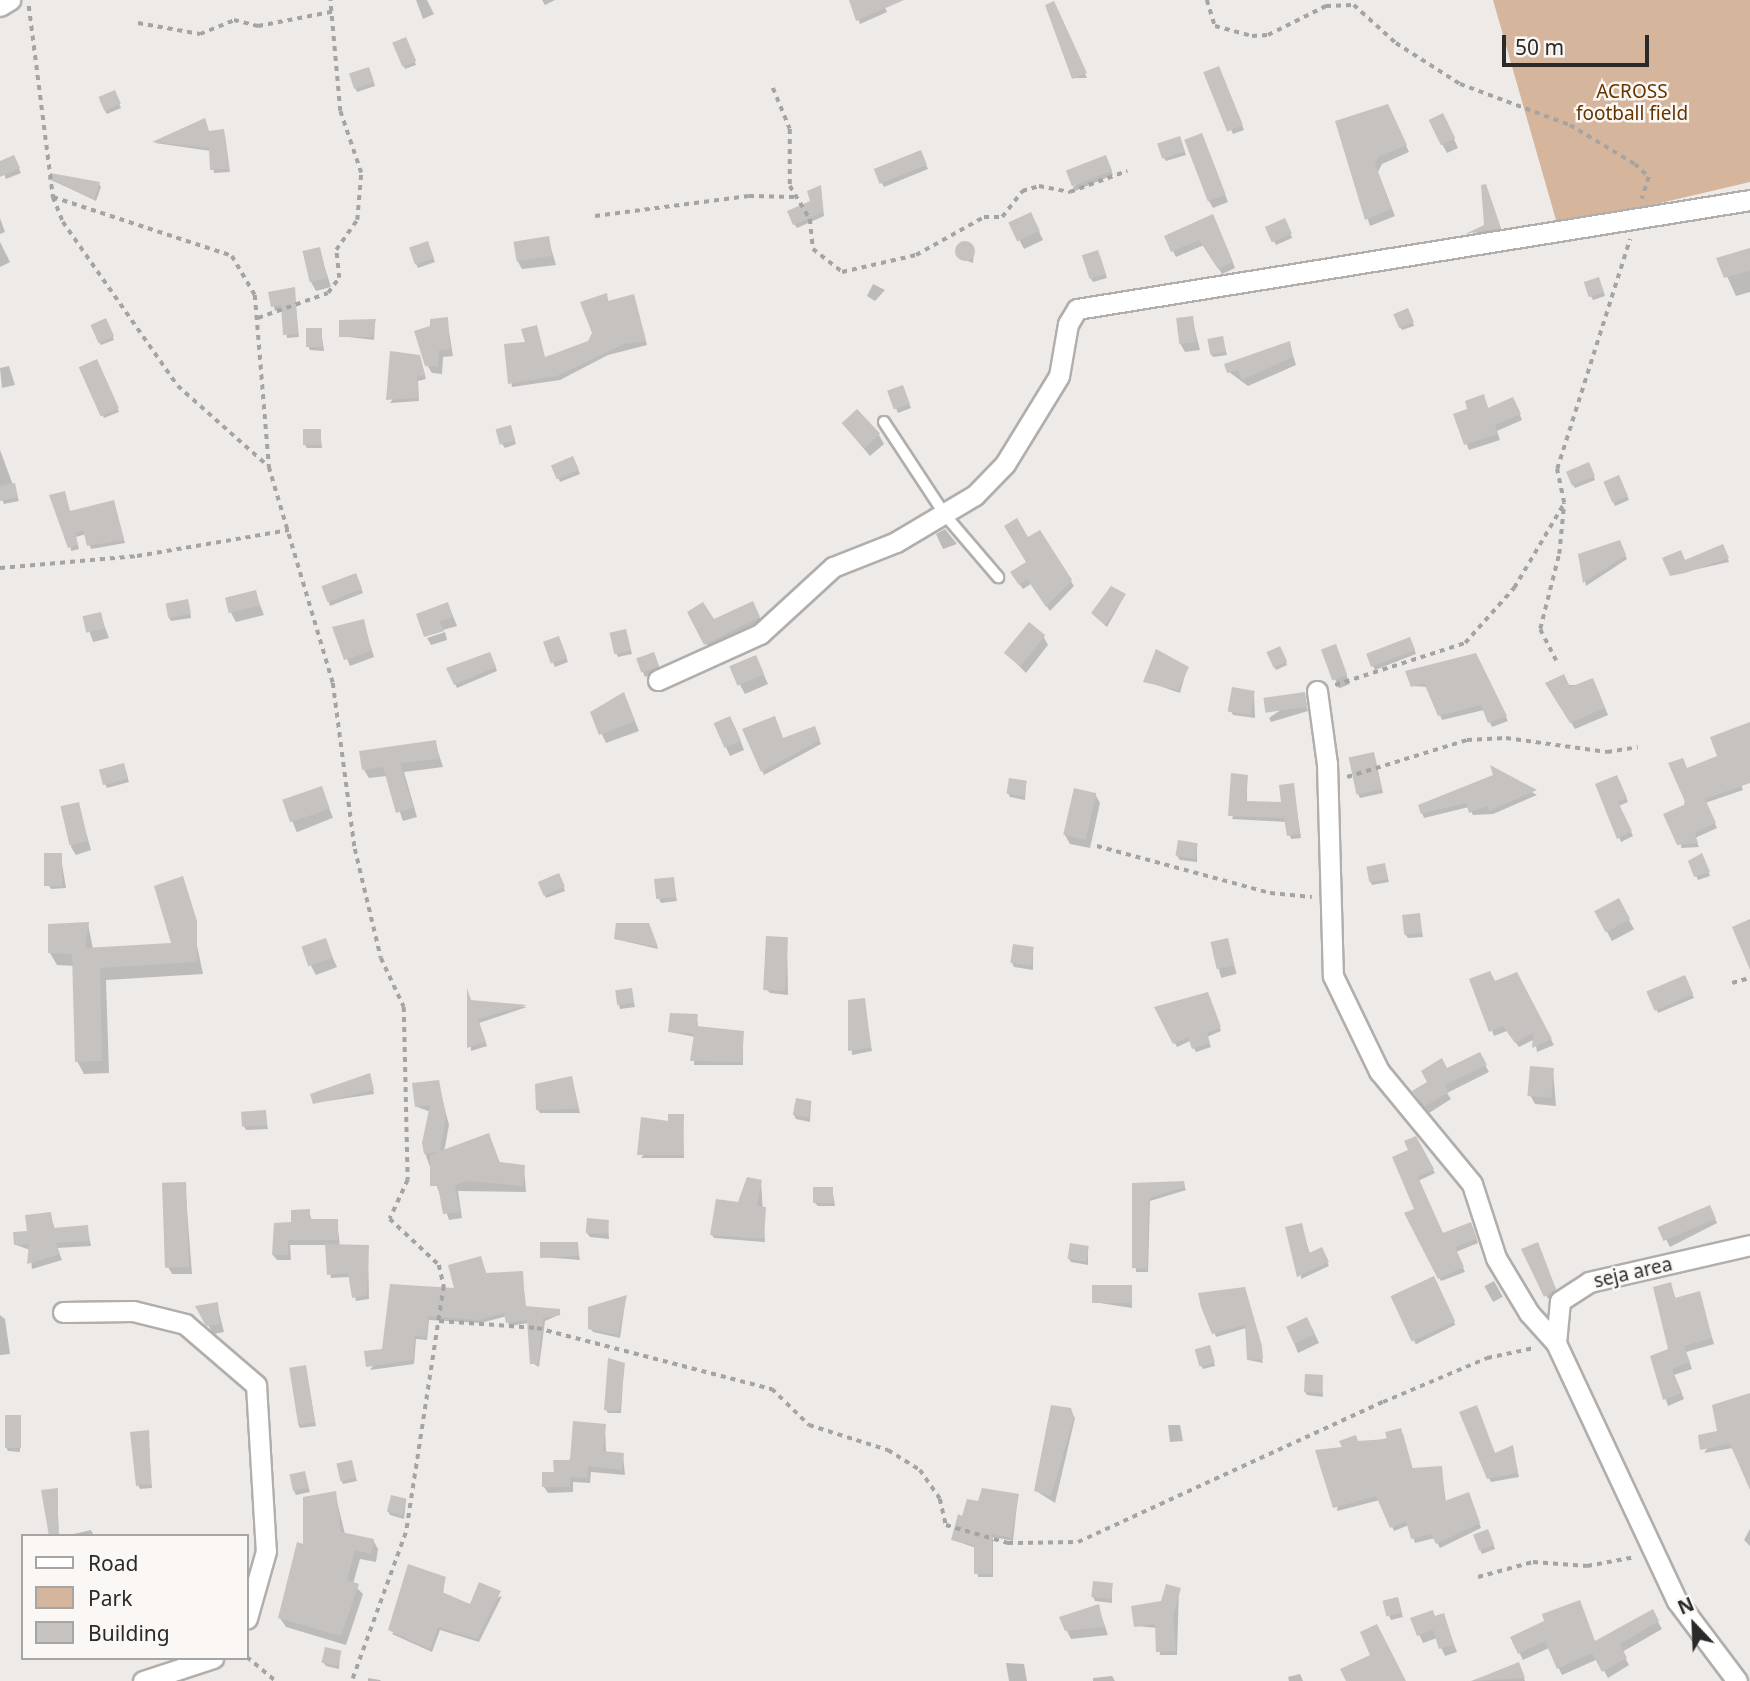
<!DOCTYPE html>
<style>
body{margin:0}
#map{position:relative;width:1750px;height:1681px;overflow:hidden;background:#edeae8;font-family:"Noto Sans",sans-serif}
div>[style]{position:absolute}
.green>*{inset:0;background:#d5b59b}
.shadow>*{inset:0;background:#0003;transform-origin:0 0}
.building>*{inset:0;background:#c5c2c0;transform-origin:0 0}
.round{border-radius:50%}
.path>*{height:3.5px;margin-top:-1.75px;transform-origin:0;background:repeating-linear-gradient(90deg,#a6a4a2 0 5px,transparent 0 10px)}
.roads{filter:drop-shadow(2px 0 #b1aeac) drop-shadow(-2px 0 #b1aeac) drop-shadow(0 2px #b1aeac) drop-shadow(0 -2px #b1aeac)}
.lane>*{height:10px;margin:-5px;padding:0 5px;transform-origin:5px;border-radius:5px;background:#fff}
.street>*{height:19px;margin:-9.5px;padding:0 9.5px;transform-origin:9.5px;border-radius:9.5px;background:#fff}
span{translate:-50% -50%;white-space:nowrap;text-align:center;line-height:1.15;-webkit-text-stroke:5px #faf7f5;paint-order:stroke}
.park-label{font-size:19px;color:#643500}
.street-label{font-size:19px;color:#2b2a29}
.legend{position:absolute;left:21px;top:1534px;width:228px;height:126px;box-sizing:border-box;background:#faf7f5;border:2px solid #a7a5a3;margin:0;padding:9px 12px;list-style:none;font-size:21px;color:#2b2a29}
.legend li{display:flex;align-items:center;gap:14px;height:35px}
.legend b{width:35px;border:2px solid #a7a5a3}
.north{position:absolute;left:1659px;top:1590px;width:70px;height:70px;-webkit-text-stroke:5px #faf7f5;paint-order:stroke;rotate:337deg;font-size:19px;font-weight:700;line-height:28px;text-align:center;color:#2b2a29}
.north::after{content:'';display:block;margin:auto;width:24px;height:32px;background:#2b2a29;clip-path:polygon(50% 0,100% 100%,50% 72%,0 100%)}
.scale{position:absolute;left:1502px;top:35px;width:147px;height:32px;box-sizing:border-box;border:4px solid #2b2a29;border-top:0;padding-left:9px;font-size:21px;line-height:24px;white-space:nowrap;color:#2b2a29;-webkit-text-stroke:5px #faf7f5;paint-order:stroke}
</style>
<div id="map">
<div class="green">
<div style="clip-path:polygon(1493px 0,1750px 0,1750px 182px,1558px 227px)"></div>
</div>
<div class="shadow">
<div style="clip-path:polygon(416px 0,427px 0,434px 14px,423px 19px)"></div>
<div style="clip-path:polygon(542px 0,555px 0,545px 5px)"></div>
<div style="clip-path:polygon(851px 0,882px 0,887px 12px,860px 24px)"></div>
<div style="clip-path:polygon(1055px 7px,1087px 78px,1074px 78px)"></div>
<div style="clip-path:polygon(407px 43px,416px 65px,405px 69px,394px 44px)"></div>
<div style="clip-path:polygon(1220px 72px,1244px 130px,1233px 134px,1205px 74px)"></div>
<div style="clip-path:polygon(371px 73px,375px 86px,357px 92px,355px 88px)"></div>
<div style="clip-path:polygon(114px 93px,121px 108px,107px 114px,105px 111px)"></div>
<div style="clip-path:polygon(1391px 113px,1409px 152px,1382px 164px,1378px 172px,1395px 216px,1370px 226px,1337px 122px)"></div>
<div style="clip-path:polygon(205px 120px,209px 133px,225px 135px,230px 172px,214px 173px,211px 151px,155px 143px)"></div>
<div style="clip-path:polygon(1447px 124px,1458px 148px,1447px 153px,1442px 144px)"></div>
<div style="clip-path:polygon(1181px 142px,1186px 155px,1166px 161px,1164px 158px)"></div>
<div style="clip-path:polygon(1205px 142px,1228px 202px,1213px 208px,1209px 201px)"></div>
<div style="clip-path:polygon(922px 156px,928px 169px,884px 187px,882px 183px)"></div>
<div style="clip-path:polygon(15px 160px,21px 173px,6px 179px,0 163px)"></div>
<div style="clip-path:polygon(1107px 161px,1113px 175px,1075px 191px,1073px 187px)"></div>
<div style="clip-path:polygon(50px 179px,99px 184px,101px 187px,96px 201px)"></div>
<div style="clip-path:polygon(821px 188px,824px 216px,797px 228px,794px 224px)"></div>
<div style="clip-path:polygon(1487px 190px,1502px 232px,1469px 237px,1486px 226px)"></div>
<div style="clip-path:polygon(0 218px,5px 232px,0 234px)"></div>
<div style="clip-path:polygon(1216px 222px,1235px 268px,1222px 274px,1204px 245px,1176px 257px,1166px 237px)"></div>
<div style="clip-path:polygon(1035px 223px,1043px 240px,1024px 249px,1011px 224px)"></div>
<div style="clip-path:polygon(1287px 224px,1292px 238px,1276px 245px,1274px 241px)"></div>
<div style="clip-path:polygon(548px 238px,556px 265px,522px 269px,517px 260px)"></div>
<div style="clip-path:polygon(964px 241px,974px 251px,973px 263px,959px 258px)"></div>
<div style="clip-path:polygon(0 242px,10px 262px,0 267px)"></div>
<div style="clip-path:polygon(429px 247px,435px 262px,418px 268px,416px 264px)"></div>
<div style="clip-path:polygon(319px 249px,331px 287px,316px 291px,311px 282px)"></div>
<div style="clip-path:polygon(1750px 250px,1750px 292px,1736px 296px,1719px 259px)"></div>
<div style="clip-path:polygon(1100px 256px,1107px 278px,1093px 282px,1091px 279px)"></div>
<div style="clip-path:polygon(1600px 283px,1605px 296px,1593px 300px,1591px 296px)"></div>
<div style="clip-path:polygon(873px 284px,885px 290px,875px 301px,867px 296px)"></div>
<div style="clip-path:polygon(294px 289px,299px 337px,287px 338px,283px 309px,275px 311px,270px 293px)"></div>
<div style="clip-path:polygon(606px 295px,609px 302px,635px 300px,647px 345px,608px 355px,560px 380px,512px 387px,506px 345px,527px 343px,545px 359px,589px 343px)"></div>
<div style="clip-path:polygon(1410px 314px,1414px 326px,1402px 330px,1400px 327px)"></div>
<div style="clip-path:polygon(1192px 318px,1200px 350px,1185px 352px,1180px 343px)"></div>
<div style="clip-path:polygon(447px 319px,453px 356px,443px 357px,442px 374px,432px 373px,427px 365px)"></div>
<div style="clip-path:polygon(375px 321px,374px 340px,340px 336px)"></div>
<div style="clip-path:polygon(108px 324px,114px 340px,101px 345px,99px 342px)"></div>
<div style="clip-path:polygon(321px 330px,324px 351px,310px 350px,308px 346px)"></div>
<div style="clip-path:polygon(1222px 338px,1227px 355px,1213px 357px,1211px 354px)"></div>
<div style="clip-path:polygon(1289px 343px,1296px 365px,1248px 386px,1229px 372px)"></div>
<div style="clip-path:polygon(421px 361px,426px 379px,418px 381px,419px 401px,390px 403px)"></div>
<div style="clip-path:polygon(98px 365px,119px 412px,104px 418px,102px 414px)"></div>
<div style="clip-path:polygon(9px 366px,15px 385px,2px 388px,0 368px)"></div>
<div style="clip-path:polygon(904px 391px,911px 408px,898px 413px,889px 392px)"></div>
<div style="clip-path:polygon(1486px 402px,1489px 410px,1516px 405px,1522px 420px,1497px 431px,1500px 440px,1469px 450px,1455px 416px)"></div>
<div style="clip-path:polygon(843px 424px,879px 435px,884px 444px,870px 456px)"></div>
<div style="clip-path:polygon(320px 431px,322px 448px,307px 448px,305px 445px)"></div>
<div style="clip-path:polygon(512px 431px,516px 444px,505px 448px,502px 444px)"></div>
<div style="clip-path:polygon(0 450px,19px 501px,4px 504px,0 495px)"></div>
<div style="clip-path:polygon(575px 462px,580px 474px,560px 482px,553px 466px)"></div>
<div style="clip-path:polygon(1590px 467px,1595px 480px,1575px 488px,1573px 485px)"></div>
<div style="clip-path:polygon(1621px 481px,1629px 500px,1615px 506px,1605px 483px)"></div>
<div style="clip-path:polygon(64px 493px,70px 513px,115px 506px,125px 543px,91px 549px,86px 534px,76px 537px,79px 549px,71px 551px)"></div>
<div style="clip-path:polygon(945px 529px,957px 544px,943px 549px,936px 534px)"></div>
<div style="clip-path:polygon(1039px 532px,1074px 586px,1050px 611px,1031px 584px,1023px 589px,1015px 578px,1028px 562px,1028px 539px)"></div>
<div style="clip-path:polygon(1619px 542px,1627px 559px,1586px 586px,1580px 555px)"></div>
<div style="clip-path:polygon(1724px 550px,1729px 562px,1671px 575px,1685px 562px)"></div>
<div style="clip-path:polygon(358px 579px,363px 593px,330px 606px,324px 588px)"></div>
<div style="clip-path:polygon(255px 592px,264px 615px,236px 622px,231px 613px)"></div>
<div style="clip-path:polygon(1125px 595px,1107px 627px,1096px 617px,1093px 614px)"></div>
<div style="clip-path:polygon(448px 604px,457px 626px,425px 635px)"></div>
<div style="clip-path:polygon(189px 605px,191px 618px,171px 621px,169px 618px)"></div>
<div style="clip-path:polygon(756px 610px,763px 625px,710px 651px,689px 612px,713px 622px)"></div>
<div style="clip-path:polygon(100px 614px,109px 638px,93px 642px,85px 618px)"></div>
<div style="clip-path:polygon(363px 621px,374px 657px,350px 666px,334px 628px)"></div>
<div style="clip-path:polygon(445px 632px,447px 640px,431px 645px,427px 638px)"></div>
<div style="clip-path:polygon(627px 634px,632px 654px,618px 657px,616px 653px)"></div>
<div style="clip-path:polygon(1043px 636px,1048px 645px,1026px 673px,1005px 652px)"></div>
<div style="clip-path:polygon(560px 642px,568px 662px,555px 667px,553px 663px)"></div>
<div style="clip-path:polygon(1412px 643px,1416px 654px,1375px 670px,1373px 666px)"></div>
<div style="left:1335px;top:647px;width:40px;height:12px;rotate:68deg"></div>
<div style="clip-path:polygon(1282px 652px,1287px 665px,1276px 670px,1274px 666px)"></div>
<div style="clip-path:polygon(655px 657px,660px 670px,645px 677px,638px 660px)"></div>
<div style="clip-path:polygon(492px 658px,497px 671px,457px 688px,448px 669px)"></div>
<div style="clip-path:polygon(1479px 660px,1508px 721px,1492px 727px,1484px 710px,1442px 720px,1428px 687px,1412px 686px)"></div>
<div style="clip-path:polygon(760px 666px,768px 684px,745px 694px,740px 685px)"></div>
<div style="clip-path:polygon(1187px 668px,1180px 693px,1145px 681px)"></div>
<div style="clip-path:polygon(1548px 684px,1596px 686px,1608px 715px,1575px 729px)"></div>
<div style="clip-path:polygon(1254px 693px,1255px 718px,1233px 715px,1231px 711px)"></div>
<div style="clip-path:polygon(1304px 694px,1308px 711px,1271px 722px,1269px 718px)"></div>
<div style="clip-path:polygon(624px 695px,639px 731px,606px 743px,592px 713px)"></div>
<div style="clip-path:polygon(715px 724px,735px 727px,744px 750px,730px 756px)"></div>
<div style="clip-path:polygon(1750px 724px,1750px 742px,1730px 756px,1743px 790px,1705px 803px,1717px 828px,1695px 838px,1699px 847px,1681px 848px,1687px 770px,1720px 756px)"></div>
<div style="clip-path:polygon(745px 730px,783px 740px,816px 732px,821px 744px,764px 775px)"></div>
<div style="clip-path:polygon(435px 742px,443px 767px,404px 772px,417px 817px,403px 821px,387px 776px,369px 778px,364px 770px)"></div>
<div style="clip-path:polygon(1375px 758px,1383px 793px,1360px 798px,1358px 794px)"></div>
<div style="clip-path:polygon(125px 769px,129px 782px,107px 788px,105px 784px)"></div>
<div style="clip-path:polygon(1493px 769px,1537px 795px,1493px 814px,1473px 815px,1469px 807px,1424px 818px,1420px 806px,1495px 776px)"></div>
<div style="clip-path:polygon(1247px 776px,1247px 803px,1284px 804px,1293px 785px,1301px 838px,1291px 839px,1286px 822px,1232px 819px)"></div>
<div style="clip-path:polygon(1619px 781px,1628px 802px,1619px 806px,1633px 836px,1621px 842px,1597px 785px)"></div>
<div style="clip-path:polygon(1026px 783px,1025px 800px,1010px 797px,1008px 793px)"></div>
<div style="left:321px;top:788px;width:32px;height:39px;rotate:68deg"></div>
<div style="clip-path:polygon(1095px 794px,1100px 803px,1090px 848px,1070px 844px,1065px 835px)"></div>
<div style="clip-path:polygon(78px 804px,91px 850px,76px 855px,71px 847px)"></div>
<div style="clip-path:polygon(1197px 845px,1197px 862px,1180px 860px,1177px 856px)"></div>
<div style="clip-path:polygon(61px 858px,66px 888px,51px 889px,49px 886px)"></div>
<div style="clip-path:polygon(1704px 859px,1710px 876px,1698px 880px,1690px 862px)"></div>
<div style="clip-path:polygon(1384px 865px,1389px 882px,1372px 885px,1370px 881px)"></div>
<div style="clip-path:polygon(561px 878px,565px 891px,546px 898px,539px 882px)"></div>
<div style="clip-path:polygon(183px 879px,203px 974px,106px 980px,109px 1073px,84px 1074px,77px 1061px,74px 966px,57px 965px,50px 953px,88px 924px,93px 949px,174px 944px)"></div>
<div style="clip-path:polygon(673px 879px,677px 901px,661px 903px,659px 899px)"></div>
<div style="left:1619px;top:901px;width:32px;height:25px;rotate:62deg"></div>
<div style="clip-path:polygon(1419px 914px,1423px 937px,1408px 938px,1405px 934px)"></div>
<div style="clip-path:polygon(650px 929px,658px 949px,615px 939px)"></div>
<div style="clip-path:polygon(787px 938px,788px 995px,770px 993px,767px 990px)"></div>
<div style="left:1227px;top:940px;width:35px;height:16px;rotate:74deg"></div>
<div style="clip-path:polygon(325px 941px,337px 967px,316px 975px,311px 966px)"></div>
<div style="clip-path:polygon(1033px 949px,1033px 970px,1014px 967px,1012px 963px)"></div>
<div style="clip-path:polygon(1516px 975px,1554px 1045px,1537px 1052px,1535px 1039px,1519px 1047px,1507px 1031px,1494px 1036px,1472px 980px,1495px 983px)"></div>
<div style="clip-path:polygon(1686px 981px,1694px 998px,1658px 1013px,1649px 994px)"></div>
<div style="clip-path:polygon(631px 990px,635px 1007px,620px 1009px,616px 992px)"></div>
<div style="clip-path:polygon(469px 995px,471px 1001px,527px 1007px,479px 1023px,487px 1046px,471px 1051px)"></div>
<div style="clip-path:polygon(1209px 997px,1221px 1031px,1207px 1037px,1211px 1047px,1196px 1052px,1190px 1041px,1177px 1047px,1157px 1008px)"></div>
<div style="clip-path:polygon(864px 1000px,872px 1051px,852px 1055px,850px 1001px)"></div>
<div style="clip-path:polygon(697px 1016px,698px 1028px,743px 1032px,743px 1065px,694px 1065px,695px 1037px,670px 1032px)"></div>
<div style="clip-path:polygon(1479px 1054px,1489px 1072px,1447px 1093px,1451px 1099px,1429px 1113px,1418px 1099px,1447px 1070px)"></div>
<div style="clip-path:polygon(1553px 1070px,1556px 1106px,1535px 1104px,1530px 1095px)"></div>
<div style="clip-path:polygon(571px 1078px,580px 1113px,540px 1113px,537px 1109px)"></div>
<div style="clip-path:polygon(371px 1079px,374px 1094px,314px 1103px)"></div>
<div style="clip-path:polygon(438px 1082px,449px 1125px,444px 1152px,492px 1142px,500px 1163px,524px 1167px,526px 1192px,458px 1191px,462px 1218px,449px 1220px,425px 1153px,431px 1112px,417px 1107px)"></div>
<div style="clip-path:polygon(811px 1103px,810px 1122px,796px 1119px,794px 1115px)"></div>
<div style="clip-path:polygon(265px 1112px,268px 1129px,246px 1130px,244px 1126px)"></div>
<div style="clip-path:polygon(683px 1116px,684px 1158px,641px 1158px,670px 1123px)"></div>
<div style="clip-path:polygon(1416px 1138px,1435px 1173px,1418px 1181px,1443px 1235px,1473px 1228px,1478px 1243px,1456px 1252px,1465px 1272px,1441px 1281px,1406px 1214px,1416px 1210px,1410px 1150px)"></div>
<div style="clip-path:polygon(761px 1182px,765px 1242px,714px 1238px,712px 1235px)"></div>
<div style="clip-path:polygon(1183px 1183px,1186px 1190px,1150px 1201px,1148px 1272px,1136px 1272px,1134px 1185px)"></div>
<div style="clip-path:polygon(185px 1184px,192px 1274px,172px 1274px,168px 1267px)"></div>
<div style="clip-path:polygon(832px 1188px,835px 1206px,818px 1206px,815px 1203px)"></div>
<div style="left:1709px;top:1207px;width:18px;height:53px;rotate:63deg"></div>
<div style="clip-path:polygon(309px 1211px,312px 1221px,337px 1221px,340px 1246px,368px 1247px,369px 1299px,356px 1301px,350px 1277px,331px 1278px,327px 1245px,290px 1245px,291px 1260px,277px 1260px,273px 1255px,293px 1224px)"></div>
<div style="clip-path:polygon(50px 1213px,55px 1230px,87px 1227px,91px 1246px,57px 1248px,62px 1260px,32px 1269px,30px 1250px,16px 1245px)"></div>
<div style="clip-path:polygon(608px 1222px,609px 1239px,590px 1237px,587px 1233px)"></div>
<div style="clip-path:polygon(1301px 1225px,1310px 1254px,1321px 1249px,1329px 1266px,1301px 1279px)"></div>
<div style="clip-path:polygon(577px 1244px,580px 1260px,542px 1257px)"></div>
<div style="clip-path:polygon(1088px 1247px,1088px 1265px,1071px 1262px,1069px 1259px)"></div>
<div style="clip-path:polygon(1539px 1248px,1557px 1293px,1548px 1299px,1523px 1250px)"></div>
<div style="clip-path:polygon(481px 1258px,487px 1275px,522px 1273px,526px 1307px,561px 1314px,545px 1321px,539px 1367px,532px 1363px,529px 1323px,509px 1326px,507px 1316px,481px 1323px,429px 1320px,427px 1340px,416px 1339px,414px 1364px,370px 1370px,384px 1350px,457px 1290px)"></div>
<div style="left:1433px;top:1279px;width:51px;height:44px;rotate:64deg"></div>
<div style="left:1494px;top:1281px;width:18px;height:11px;rotate:61deg"></div>
<div style="clip-path:polygon(1670px 1284px,1676px 1299px,1699px 1293px,1714px 1344px,1686px 1352px,1692px 1369px,1674px 1375px,1684px 1399px,1668px 1406px,1652px 1357px,1670px 1350px)"></div>
<div style="clip-path:polygon(1131px 1287px,1132px 1308px,1093px 1302px)"></div>
<div style="clip-path:polygon(1246px 1293px,1263px 1363px,1248px 1360px,1246px 1328px,1216px 1337px,1200px 1294px)"></div>
<div style="clip-path:polygon(626px 1297px,620px 1338px,593px 1332px,590px 1328px)"></div>
<div style="clip-path:polygon(217px 1304px,224px 1332px,213px 1334px,198px 1307px)"></div>
<div style="clip-path:polygon(0 1315px,5px 1319px,10px 1354px,0 1355px)"></div>
<div style="clip-path:polygon(1288px 1328px,1312px 1328px,1319px 1343px,1298px 1353px)"></div>
<div style="clip-path:polygon(1211px 1351px,1215px 1366px,1203px 1369px,1201px 1365px)"></div>
<div style="clip-path:polygon(624px 1364px,621px 1413px,608px 1413px,606px 1410px)"></div>
<div style="clip-path:polygon(305px 1367px,316px 1426px,300px 1428px,298px 1424px)"></div>
<div style="clip-path:polygon(1322px 1377px,1323px 1397px,1307px 1395px,1305px 1392px)"></div>
<div style="clip-path:polygon(1070px 1410px,1075px 1418px,1055px 1503px,1036px 1491px)"></div>
<div style="clip-path:polygon(20px 1417px,20px 1452px,8px 1451px,6px 1447px)"></div>
<div style="clip-path:polygon(1168px 1425px,1180px 1425px,1183px 1441px,1170px 1442px)"></div>
<div style="clip-path:polygon(605px 1426px,606px 1453px,623px 1455px,625px 1475px,591px 1472px,590px 1483px,573px 1482px,573px 1492px,548px 1493px,544px 1487px,555px 1473px)"></div>
<div style="clip-path:polygon(148px 1432px,152px 1488px,140px 1489px,138px 1485px)"></div>
<div style="clip-path:polygon(1719px 1432px,1750px 1450px,1750px 1475px,1733px 1448px,1704px 1453px)"></div>
<div style="clip-path:polygon(1403px 1434px,1413px 1470px,1441px 1468px,1446px 1502px,1470px 1499px,1481px 1528px,1440px 1548px,1435px 1538px,1415px 1543px,1409px 1525px,1394px 1531px,1380px 1500px,1337px 1511px,1344px 1449px)"></div>
<div style="clip-path:polygon(1512px 1447px,1519px 1477px,1491px 1482px,1489px 1478px)"></div>
<div style="clip-path:polygon(351px 1462px,357px 1481px,343px 1484px,341px 1480px)"></div>
<div style="clip-path:polygon(304px 1473px,310px 1492px,296px 1495px,294px 1491px)"></div>
<div style="clip-path:polygon(57px 1490px,59px 1536px,51px 1536px)"></div>
<div style="clip-path:polygon(335px 1493px,345px 1534px,373px 1540px,378px 1549px,376px 1562px,360px 1559px,353px 1584px,363px 1594px,346px 1645px,286px 1627px,280px 1618px,305px 1546px)"></div>
<div style="clip-path:polygon(1018px 1496px,1013px 1541px,993px 1537px,993px 1577px,978px 1577px,976px 1548px,953px 1540px,980px 1503px)"></div>
<div style="clip-path:polygon(406px 1500px,404px 1519px,390px 1515px,388px 1511px)"></div>
<div style="clip-path:polygon(1750px 1529px,1750px 1546px,1744px 1540px)"></div>
<div style="clip-path:polygon(91px 1530px,94px 1536px,65px 1536px)"></div>
<div style="clip-path:polygon(1490px 1535px,1495px 1549px,1482px 1554px,1480px 1550px)"></div>
<div style="clip-path:polygon(445px 1579px,443px 1594px,471px 1606px,502px 1596px,479px 1642px,440px 1630px,432px 1652px,392px 1634px)"></div>
<div style="clip-path:polygon(1112px 1585px,1112px 1603px,1095px 1601px,1093px 1597px)"></div>
<div style="clip-path:polygon(1179px 1589px,1177px 1655px,1160px 1655px,1157px 1628px,1136px 1626px)"></div>
<div style="clip-path:polygon(1399px 1603px,1403px 1617px,1391px 1620px,1389px 1616px)"></div>
<div style="clip-path:polygon(1098px 1606px,1108px 1635px,1071px 1639px,1067px 1631px)"></div>
<div style="clip-path:polygon(1652px 1611px,1662px 1629px,1622px 1652px,1629px 1665px,1608px 1678px,1598px 1659px,1562px 1675px,1549px 1648px,1523px 1660px,1512px 1638px,1596px 1643px)"></div>
<div style="clip-path:polygon(1443px 1615px,1457px 1652px,1445px 1656px,1437px 1638px,1423px 1643px,1412px 1619px)"></div>
<div style="clip-path:polygon(340px 1652px,339px 1669px,326px 1666px,323px 1662px)"></div>
<div style="clip-path:polygon(1006px 1663px,1024px 1664px,1027px 1681px,1009px 1681px)"></div>
<div style="clip-path:polygon(1519px 1665px,1525px 1681px,1471px 1681px)"></div>
<div style="clip-path:polygon(1300px 1674px,1303px 1681px,1289px 1681px,1288px 1677px)"></div>
<div style="clip-path:polygon(1112px 1676px,1115px 1681px,1093px 1681px,1093px 1678px)"></div>
<div style="clip-path:polygon(368px 1678px,380px 1680px,381px 1681px,368px 1681px)"></div>
</div>
<div class="building">
<div style="clip-path:polygon(849px 0,904px 0,856px 21px)"></div>
<div style="clip-path:polygon(1054px 1px,1087px 73px,1072px 79px,1045px 5px)"></div>
<div style="left:406px;top:37px;width:26px;height:15px;rotate:67deg"></div>
<div style="left:1219px;top:66px;width:64px;height:17px;rotate:68deg"></div>
<div style="left:369px;top:67px;width:16px;height:21px;rotate:72deg"></div>
<div style="left:115px;top:90px;width:15px;height:18px;rotate:67deg"></div>
<div style="clip-path:polygon(1388px 104px,1407px 145px,1378px 157px,1375px 164px,1392px 209px,1365px 220px,1335px 121px)"></div>
<div style="left:1443px;top:113px;width:28px;height:16px;rotate:64deg"></div>
<div style="clip-path:polygon(205px 118px,209px 131px,224px 129px,229px 169px,210px 170px,209px 148px,152px 142px)"></div>
<div style="left:1202px;top:133px;width:66px;height:19px;rotate:69deg"></div>
<div style="left:1180px;top:136px;width:16px;height:24px;rotate:72deg"></div>
<div style="left:921px;top:150px;width:16px;height:51px;rotate:68deg"></div>
<div style="clip-path:polygon(14px 155px,20px 168px,0 177px,0 161px)"></div>
<div style="left:1106px;top:155px;width:17px;height:43px;rotate:69deg"></div>
<div style="clip-path:polygon(50px 173px,100px 182px,94px 199px,48px 179px)"></div>
<div style="clip-path:polygon(1486px 184px,1501px 228px,1465px 234px,1484px 225px,1481px 185px)"></div>
<div style="clip-path:polygon(821px 185px,823px 212px,793px 225px,787px 211px,810px 201px,807px 191px)"></div>
<div style="left:1031px;top:212px;width:21px;height:25px;rotate:65deg"></div>
<div style="clip-path:polygon(1213px 214px,1233px 262px,1218px 269px,1199px 240px,1171px 252px,1164px 236px)"></div>
<div style="left:1285px;top:218px;width:17px;height:22px;rotate:66deg"></div>
<div style="left:549px;top:236px;width:20px;height:36px;rotate:81deg"></div>
<div class="round" style="left:955px;top:241px;width:20px;height:20px"></div>
<div style="left:428px;top:241px;width:18px;height:20px;rotate:71deg"></div>
<div style="left:320px;top:247px;width:32px;height:18px;rotate:77deg"></div>
<div style="clip-path:polygon(1750px 248px,1750px 271px,1724px 278px,1716px 258px)"></div>
<div style="left:1098px;top:250px;width:25px;height:17px;rotate:72deg"></div>
<div style="left:1599px;top:277px;width:16px;height:16px;rotate:72deg"></div>
<div style="clip-path:polygon(295px 287px,298px 334px,283px 335px,281px 305px,271px 307px,268px 292px)"></div>
<div style="clip-path:polygon(607px 293px,608px 301px,634px 294px,646px 341px,624px 344px,557px 376px,508px 384px,504px 344px,525px 342px,521px 329px,537px 325px,545px 357px,588px 341px,592px 333px,580px 302px)"></div>
<div style="left:1408px;top:308px;width:15px;height:16px;rotate:67deg"></div>
<div style="left:1193px;top:316px;width:26px;height:17px;rotate:83deg"></div>
<div style="clip-path:polygon(448px 317px,450px 349px,439px 350px,438px 367px,425px 366px,414px 331px,430px 326px,430px 319px)"></div>
<div style="left:106px;top:318px;width:20px;height:17px;rotate:66deg"></div>
<div style="clip-path:polygon(376px 319px,372px 337px,339px 337px,339px 320px)"></div>
<div style="left:306px;top:328px;width:16px;height:19px"></div>
<div style="left:1223px;top:336px;width:16px;height:16px;rotate:79deg"></div>
<div style="clip-path:polygon(1290px 341px,1293px 357px,1242px 380px,1238px 370px,1227px 373px,1224px 364px)"></div>
<div style="clip-path:polygon(390px 351px,420px 355px,425px 375px,417px 377px,418px 398px,386px 400px)"></div>
<div style="left:97px;top:359px;width:54px;height:20px;rotate:66deg"></div>
<div style="left:903px;top:385px;width:20px;height:17px;rotate:70deg"></div>
<div style="clip-path:polygon(1484px 394px,1488px 408px,1513px 397px,1521px 414px,1495px 425px,1498px 434px,1464px 445px,1453px 414px,1467px 409px,1465px 401px)"></div>
<div style="left:857px;top:409px;width:34px;height:21px;rotate:47deg"></div>
<div style="left:511px;top:425px;width:16px;height:16px;rotate:75deg"></div>
<div style="left:321px;top:429px;width:16px;height:18px;rotate:90deg"></div>
<div style="left:573px;top:456px;width:15px;height:24px;rotate:67deg"></div>
<div style="left:1589px;top:462px;width:15px;height:25px;rotate:67deg"></div>
<div style="left:1619px;top:475px;width:23px;height:17px;rotate:67deg"></div>
<div style="clip-path:polygon(15px 483px,18px 497px,0 501px,0 486px)"></div>
<div style="clip-path:polygon(65px 491px,70px 511px,114px 500px,124px 540px,87px 546px,83px 530px,75px 533px,78px 545px,68px 548px,49px 495px)"></div>
<div style="clip-path:polygon(1017px 518px,1028px 537px,1040px 530px,1072px 580px,1046px 607px,1027px 579px,1019px 585px,1010px 572px,1026px 562px,1004px 526px)"></div>
<div style="clip-path:polygon(1620px 540px,1626px 555px,1583px 583px,1578px 554px)"></div>
<div style="clip-path:polygon(1723px 544px,1729px 558px,1685px 573px,1670px 576px,1662px 558px,1681px 550px,1685px 560px)"></div>
<div style="left:356px;top:573px;width:17px;height:37px;rotate:69deg"></div>
<div style="clip-path:polygon(1111px 586px,1126px 594px,1105px 625px,1091px 613px)"></div>
<div style="left:256px;top:590px;width:16px;height:32px;rotate:76deg"></div>
<div style="left:188px;top:599px;width:15px;height:23px;rotate:79deg"></div>
<div style="clip-path:polygon(753px 601px,760px 617px,704px 645px,687px 612px,703px 602px,714px 619px)"></div>
<div style="clip-path:polygon(448px 602px,453px 617px,440px 621px,444px 631px,424px 637px,416px 614px)"></div>
<div style="left:101px;top:612px;width:17px;height:19px;rotate:77deg"></div>
<div style="clip-path:polygon(364px 619px,371px 651px,344px 660px,332px 627px)"></div>
<div style="left:1029px;top:622px;width:21px;height:40px;rotate:39deg"></div>
<div style="left:626px;top:629px;width:22px;height:17px;rotate:77deg"></div>
<div style="left:559px;top:636px;width:23px;height:17px;rotate:70deg"></div>
<div style="left:1410px;top:637px;width:14px;height:47px;rotate:69deg"></div>
<div style="left:1336px;top:644px;width:33px;height:16px;rotate:70deg"></div>
<div style="left:1280px;top:646px;width:17px;height:15px;rotate:65deg"></div>
<div style="clip-path:polygon(1156px 649px,1189px 667px,1178px 690px,1143px 682px)"></div>
<div style="clip-path:polygon(490px 652px,496px 667px,454px 685px,446px 668px)"></div>
<div style="left:654px;top:652px;width:15px;height:19px;rotate:70deg"></div>
<div style="clip-path:polygon(1476px 653px,1507px 716px,1488px 723px,1481px 705px,1438px 716px,1424px 683px,1411px 687px,1405px 671px)"></div>
<div style="left:756px;top:655px;width:21px;height:29px;rotate:67deg"></div>
<div style="clip-path:polygon(1564px 674px,1570px 687px,1593px 678px,1605px 708px,1570px 723px,1545px 683px)"></div>
<div style="left:1232px;top:687px;width:23px;height:25px;rotate:10deg"></div>
<div style="clip-path:polygon(624px 692px,635px 721px,599px 735px,590px 712px)"></div>
<div style="left:1305px;top:692px;width:15px;height:42px;rotate:82deg"></div>
<div style="left:730px;top:716px;width:27px;height:18px;rotate:66deg"></div>
<div style="clip-path:polygon(775px 716px,783px 738px,815px 726px,820px 740px,761px 772px,742px 729px)"></div>
<div style="clip-path:polygon(1750px 722px,1750px 783px,1705px 799px,1716px 823px,1695px 833px,1698px 843px,1677px 845px,1663px 814px,1686px 804px,1668px 763px,1683px 758px,1687px 768px,1717px 756px,1710px 737px)"></div>
<div style="clip-path:polygon(436px 740px,439px 759px,400px 763px,413px 808px,396px 813px,383px 767px,362px 770px,359px 751px)"></div>
<div style="left:1374px;top:752px;width:38px;height:26px;rotate:78deg"></div>
<div style="left:124px;top:763px;width:16px;height:26px;rotate:75deg"></div>
<div style="clip-path:polygon(1490px 765px,1537px 790px,1489px 811px,1487px 806px,1469px 813px,1466px 803px,1421px 814px,1418px 805px,1493px 775px)"></div>
<div style="clip-path:polygon(1231px 773px,1248px 775px,1246px 801px,1281px 802px,1279px 785px,1294px 783px,1300px 834px,1287px 836px,1284px 818px,1228px 816px)"></div>
<div style="clip-path:polygon(1617px 775px,1627px 798px,1618px 802px,1632px 831px,1617px 839px,1595px 784px)"></div>
<div style="left:1009px;top:778px;width:18px;height:16px;rotate:9deg"></div>
<div style="left:322px;top:786px;width:24px;height:42px;rotate:71deg"></div>
<div style="left:1074px;top:788px;width:23px;height:48px;rotate:13deg"></div>
<div style="left:79px;top:802px;width:40px;height:19px;rotate:77deg"></div>
<div style="left:1178px;top:840px;width:20px;height:16px;rotate:9deg"></div>
<div style="left:44px;top:853px;width:18px;height:33px"></div>
<div style="clip-path:polygon(1702px 853px,1710px 872px,1694px 877px,1688px 861px)"></div>
<div style="left:1385px;top:863px;width:16px;height:19px;rotate:79deg"></div>
<div style="left:559px;top:873px;width:15px;height:23px;rotate:67deg"></div>
<div style="clip-path:polygon(183px 876px,197px 921px,197px 962px,100px 968px,102px 1061px,75px 1062px,72px 954px,48px 953px,48px 924px,89px 922px,85px 948px,171px 943px,154px 886px)"></div>
<div style="left:674px;top:877px;width:20px;height:20px;rotate:84deg"></div>
<div style="left:1619px;top:898px;width:24px;height:28px;rotate:62deg"></div>
<div style="left:1420px;top:913px;width:20px;height:18px;rotate:84deg"></div>
<div style="clip-path:polygon(1750px 919px,1750px 970px,1732px 927px)"></div>
<div style="clip-path:polygon(616px 923px,649px 923px,658px 947px,614px 939px)"></div>
<div style="left:766px;top:936px;width:22px;height:54px;rotate:3deg"></div>
<div style="left:326px;top:938px;width:21px;height:26px;rotate:71deg"></div>
<div style="left:1228px;top:938px;width:28px;height:18px;rotate:77deg"></div>
<div style="left:1013px;top:944px;width:21px;height:19px;rotate:8deg"></div>
<div style="clip-path:polygon(1490px 971px,1495px 981px,1517px 972px,1552px 1039px,1532px 1048px,1533px 1033px,1515px 1043px,1503px 1026px,1489px 1032px,1469px 979px)"></div>
<div style="left:1685px;top:975px;width:21px;height:42px;rotate:67deg"></div>
<div style="clip-path:polygon(467px 988px,471px 1000px,527px 1005px,478px 1019px,486px 1042px,467px 1048px)"></div>
<div style="left:632px;top:988px;width:15px;height:17px;rotate:82deg"></div>
<div style="clip-path:polygon(1208px 992px,1221px 1027px,1207px 1033px,1210px 1043px,1192px 1049px,1188px 1037px,1173px 1044px,1154px 1007px)"></div>
<div style="clip-path:polygon(865px 998px,871px 1048px,848px 1051px,848px 1000px)"></div>
<div style="clip-path:polygon(670px 1013px,698px 1014px,696px 1026px,744px 1031px,742px 1062px,690px 1061px,694px 1034px,668px 1032px)"></div>
<div style="clip-path:polygon(1480px 1052px,1487px 1065px,1445px 1085px,1449px 1092px,1424px 1107px,1412px 1091px,1427px 1082px,1421px 1071px,1442px 1058px,1447px 1068px)"></div>
<div style="left:1530px;top:1066px;width:24px;height:30px;rotate:5deg"></div>
<div style="clip-path:polygon(370px 1073px,374px 1090px,313px 1104px,310px 1094px)"></div>
<div style="clip-path:polygon(572px 1076px,579px 1109px,536px 1110px,535px 1084px)"></div>
<div style="clip-path:polygon(439px 1080px,446px 1117px,440px 1151px,489px 1133px,499px 1162px,525px 1165px,523px 1186px,468px 1181px,455px 1185px,460px 1212px,443px 1214px,438px 1186px,430px 1186px,430px 1155px,438px 1152px,424px 1154px,422px 1143px,430px 1105px,415px 1107px,412px 1083px)"></div>
<div style="left:796px;top:1098px;width:16px;height:17px;rotate:11deg"></div>
<div style="left:266px;top:1110px;width:15px;height:25px;rotate:86deg"></div>
<div style="clip-path:polygon(668px 1114px,684px 1114px,683px 1155px,637px 1155px,641px 1117px,668px 1121px)"></div>
<div style="clip-path:polygon(1416px 1136px,1434px 1169px,1418px 1177px,1443px 1233px,1471px 1222px,1477px 1239px,1455px 1247px,1464px 1267px,1438px 1279px,1404px 1213px,1414px 1209px,1392px 1157px,1408px 1150px,1404px 1141px)"></div>
<div style="clip-path:polygon(747px 1177px,762px 1180px,757px 1206px,766px 1207px,764px 1239px,710px 1235px,716px 1199px,738px 1202px)"></div>
<div style="clip-path:polygon(1184px 1181px,1185px 1187px,1149px 1198px,1147px 1269px,1132px 1268px,1132px 1183px)"></div>
<div style="left:186px;top:1182px;width:85px;height:24px;rotate:88deg"></div>
<div style="left:813px;top:1187px;width:20px;height:16px"></div>
<div style="left:1710px;top:1205px;width:15px;height:57px;rotate:67deg"></div>
<div style="clip-path:polygon(310px 1209px,310px 1219px,338px 1219px,338px 1240px,288px 1240px,288px 1255px,272px 1255px,274px 1223px,291px 1222px,291px 1210px)"></div>
<div style="clip-path:polygon(51px 1212px,53px 1228px,88px 1225px,89px 1241px,56px 1243px,60px 1254px,27px 1264px,29px 1244px,14px 1245px,13px 1232px,27px 1231px,25px 1215px)"></div>
<div style="left:587px;top:1218px;width:22px;height:15px;rotate:5deg"></div>
<div style="clip-path:polygon(1302px 1223px,1309px 1253px,1322px 1247px,1329px 1262px,1297px 1277px,1285px 1227px)"></div>
<div style="clip-path:polygon(540px 1242px,578px 1242px,579px 1256px,540px 1258px)"></div>
<div style="clip-path:polygon(1538px 1242px,1556px 1289px,1544px 1297px,1521px 1249px)"></div>
<div style="left:1070px;top:1243px;width:19px;height:16px;rotate:9deg"></div>
<div style="clip-path:polygon(325px 1244px,369px 1245px,367px 1295px,352px 1298px,348px 1273px,327px 1275px)"></div>
<div style="clip-path:polygon(481px 1256px,486px 1273px,523px 1271px,525px 1306px,560px 1309px,560px 1315px,543px 1318px,538px 1364px,530px 1364px,527px 1320px,506px 1323px,504px 1313px,478px 1320px,428px 1316px,426px 1337px,415px 1335px,413px 1360px,366px 1367px,364px 1351px,382px 1349px,390px 1284px,454px 1288px,448px 1265px)"></div>
<div style="left:1434px;top:1276px;width:50px;height:48px;rotate:65deg"></div>
<div style="clip-path:polygon(1671px 1282px,1675px 1298px,1700px 1291px,1712px 1338px,1684px 1346px,1690px 1362px,1672px 1369px,1682px 1393px,1663px 1400px,1650px 1356px,1668px 1349px,1653px 1287px)"></div>
<div style="left:1092px;top:1285px;width:40px;height:18px"></div>
<div style="clip-path:polygon(1245px 1287px,1262px 1346px,1263px 1359px,1247px 1360px,1245px 1325px,1212px 1334px,1201px 1307px,1198px 1293px)"></div>
<div style="clip-path:polygon(627px 1295px,618px 1335px,588px 1329px,588px 1307px)"></div>
<div style="clip-path:polygon(218px 1302px,220px 1324px,206px 1326px,195px 1306px)"></div>
<div style="left:1307px;top:1317px;width:19px;height:23px;rotate:65deg"></div>
<div style="left:1210px;top:1345px;width:18px;height:16px;rotate:74deg"></div>
<div style="clip-path:polygon(608px 1358px,625px 1363px,620px 1410px,613px 1411px,604px 1410px)"></div>
<div style="left:306px;top:1365px;width:58px;height:17px;rotate:81deg"></div>
<div style="left:1305px;top:1374px;width:18px;height:18px;rotate:3deg"></div>
<div style="clip-path:polygon(1750px 1393px,1750px 1490px,1730px 1444px,1700px 1450px,1698px 1435px,1717px 1431px,1712px 1405px)"></div>
<div style="clip-path:polygon(1051px 1405px,1071px 1408px,1074px 1417px,1051px 1496px,1034px 1491px)"></div>
<div style="clip-path:polygon(1477px 1405px,1495px 1453px,1513px 1445px,1518px 1473px,1487px 1479px,1459px 1412px)"></div>
<div style="left:5px;top:1415px;width:16px;height:33px"></div>
<div style="clip-path:polygon(573px 1421px,606px 1424px,603px 1451px,624px 1453px,622px 1470px,588px 1466px,587px 1478px,570px 1477px,570px 1487px,542px 1487px,542px 1472px,554px 1472px,553px 1460px,570px 1460px)"></div>
<div style="clip-path:polygon(1401px 1428px,1412px 1468px,1442px 1466px,1445px 1501px,1469px 1492px,1480px 1523px,1436px 1544px,1431px 1534px,1411px 1539px,1406px 1521px,1390px 1528px,1376px 1496px,1333px 1508px,1315px 1450px,1342px 1447px,1339px 1441px,1356px 1435px,1358px 1441px,1387px 1439px,1385px 1432px)"></div>
<div style="clip-path:polygon(149px 1430px,151px 1484px,136px 1486px,130px 1432px)"></div>
<div style="left:352px;top:1460px;width:18px;height:16px;rotate:77deg"></div>
<div style="left:305px;top:1471px;width:17px;height:16px;rotate:77deg"></div>
<div style="clip-path:polygon(58px 1488px,58px 1536px,49px 1536px,41px 1490px)"></div>
<div style="clip-path:polygon(982px 1488px,1019px 1494px,1011px 1538px,992px 1534px,992px 1574px,974px 1574px,974px 1545px,951px 1540px,958px 1514px,962px 1516px,967px 1499px,978px 1501px)"></div>
<div style="clip-path:polygon(336px 1491px,341px 1532px,374px 1539px,371px 1554px,355px 1550px,347px 1580px,359px 1584px,341px 1636px,278px 1618px,297px 1542px,303px 1544px,303px 1497px)"></div>
<div style="left:391px;top:1495px;width:16px;height:17px;rotate:14deg"></div>
<div style="left:1488px;top:1529px;width:17px;height:16px;rotate:69deg"></div>
<div style="clip-path:polygon(408px 1564px,446px 1577px,442px 1592px,470px 1604px,479px 1582px,501px 1591px,477px 1639px,438px 1627px,430px 1649px,388px 1630px)"></div>
<div style="left:1093px;top:1581px;width:20px;height:16px;rotate:6deg"></div>
<div style="clip-path:polygon(1166px 1584px,1181px 1588px,1173px 1616px,1176px 1651px,1156px 1652px,1155px 1624px,1134px 1627px,1131px 1606px,1161px 1601px)"></div>
<div style="left:1398px;top:1597px;width:16px;height:16px;rotate:76deg"></div>
<div style="clip-path:polygon(1580px 1600px,1595px 1641px,1653px 1609px,1659px 1621px,1620px 1644px,1627px 1658px,1602px 1672px,1592px 1653px,1557px 1669px,1545px 1641px,1518px 1654px,1510px 1637px,1544px 1621px,1542px 1614px)"></div>
<div style="clip-path:polygon(1099px 1604px,1104px 1627px,1065px 1631px,1059px 1617px)"></div>
<div style="clip-path:polygon(1433px 1610px,1435px 1616px,1444px 1613px,1454px 1645px,1439px 1649px,1433px 1630px,1417px 1636px,1410px 1618px)"></div>
<div style="clip-path:polygon(1377px 1624px,1406px 1681px,1346px 1681px,1340px 1669px,1370px 1655px,1360px 1632px)"></div>
<div style="left:325px;top:1647px;width:17px;height:16px;rotate:13deg"></div>
<div style="clip-path:polygon(1519px 1662px,1525px 1678px,1475px 1681px,1474px 1680px)"></div>
</div>
<div class="path">
<div style="left:1207px;top:0;width:27px;rotate:73deg"></div>
<div style="left:1215px;top:26px;width:38px;rotate:15deg"></div>
<div style="left:1252px;top:36px;width:16px;rotate:-4deg"></div>
<div style="left:1268px;top:35px;width:65px;rotate:-26.6deg"></div>
<div style="left:1326px;top:6px;width:28px;rotate:-2deg"></div>
<div style="left:1354px;top:5px;width:57px;rotate:42.1deg"></div>
<div style="left:1396px;top:43px;width:76px;rotate:32.6deg"></div>
<div style="left:1460px;top:84px;width:117px;rotate:20.4deg"></div>
<div style="left:1570px;top:125px;width:76px;rotate:31deg"></div>
<div style="left:1635px;top:164px;width:19px;rotate:43deg"></div>
<div style="left:1649px;top:177px;width:23px;rotate:108deg"></div>
<div style="left:29px;top:6px;width:193px;rotate:82.8deg"></div>
<div style="left:53px;top:197px;width:188px;rotate:18.2deg"></div>
<div style="left:232px;top:256px;width:45px;rotate:59.5deg"></div>
<div style="left:255px;top:295px;width:173px;rotate:85.3deg"></div>
<div style="left:269px;top:467px;width:225px;rotate:73.5deg"></div>
<div style="left:333px;top:683px;width:167px;rotate:82.5deg"></div>
<div style="left:355px;top:849px;width:112px;rotate:76.6deg"></div>
<div style="left:381px;top:958px;width:54px;rotate:64.9deg"></div>
<div style="left:404px;top:1007px;width:173px;rotate:88.7deg"></div>
<div style="left:408px;top:1180px;width:43px;rotate:114.8deg"></div>
<div style="left:390px;top:1219px;width:67px;rotate:43.2deg"></div>
<div style="left:439px;top:1265px;width:22px;rotate:77deg"></div>
<div style="left:444px;top:1286px;width:250px;rotate:98.7deg"></div>
<div style="left:406px;top:1533px;width:158px;rotate:110deg"></div>
<div style="left:138px;top:23px;width:63px;rotate:10.1deg"></div>
<div style="left:200px;top:34px;width:37px;rotate:-22deg"></div>
<div style="left:234px;top:20px;width:25px;rotate:14deg"></div>
<div style="left:258px;top:26px;width:79px;rotate:-10.9deg"></div>
<div style="left:773px;top:88px;width:44px;rotate:67.5deg"></div>
<div style="left:790px;top:129px;width:57px;rotate:90deg"></div>
<div style="left:790px;top:186px;width:39px;rotate:59deg"></div>
<div style="left:810px;top:219px;width:30px;rotate:84deg"></div>
<div style="left:813px;top:249px;width:37px;rotate:38deg"></div>
<div style="left:842px;top:272px;width:76px;rotate:-12.9deg"></div>
<div style="left:916px;top:255px;width:78px;rotate:-29.2deg"></div>
<div style="left:984px;top:217px;width:18px"></div>
<div style="left:1002px;top:217px;width:33px;rotate:-52deg"></div>
<div style="left:1022px;top:191px;width:18px;rotate:-16deg"></div>
<div style="left:1039px;top:186px;width:32px;rotate:11deg"></div>
<div style="left:1070px;top:192px;width:61px;rotate:-20.2deg"></div>
<div style="left:53px;top:197px;width:27px;rotate:68deg"></div>
<div style="left:63px;top:222px;width:200px;rotate:55deg"></div>
<div style="left:178px;top:386px;width:120px;rotate:41.6deg"></div>
<div style="left:595px;top:216px;width:155px;rotate:-7.4deg"></div>
<div style="left:749px;top:196px;width:45px;rotate:1.3deg"></div>
<div style="left:258px;top:318px;width:74px;rotate:-19.7deg"></div>
<div style="left:328px;top:293px;width:19px;rotate:-54deg"></div>
<div style="left:339px;top:278px;width:28px;rotate:-96deg"></div>
<div style="left:336px;top:250px;width:37px;rotate:-55deg"></div>
<div style="left:357px;top:220px;width:47px;rotate:-85.1deg"></div>
<div style="left:361px;top:173px;width:65px;rotate:-108.7deg"></div>
<div style="left:340px;top:111px;width:111px;rotate:-95.1deg"></div>
<div style="left:0;top:568px;width:138px;rotate:-5deg"></div>
<div style="left:137px;top:556px;width:154px;rotate:-9.7deg"></div>
<div style="left:1556px;top:661px;width:36px;rotate:-117deg"></div>
<div style="left:1540px;top:629px;width:77px;rotate:-75.8deg"></div>
<div style="left:1559px;top:554px;width:51px;rotate:-84.4deg"></div>
<div style="left:1564px;top:503px;width:35px;rotate:-102deg"></div>
<div style="left:1557px;top:469px;width:241px;rotate:-72.4deg"></div>
<div style="left:1335px;top:685px;width:137px;rotate:-17.9deg"></div>
<div style="left:1465px;top:643px;width:74px;rotate:-48.3deg"></div>
<div style="left:1514px;top:588px;width:96px;rotate:-59.4deg"></div>
<div style="left:1347px;top:777px;width:126px;rotate:-17.1deg"></div>
<div style="left:1467px;top:740px;width:39px;rotate:-3deg"></div>
<div style="left:1506px;top:738px;width:102px;rotate:7.9deg"></div>
<div style="left:1607px;top:752px;width:31px;rotate:-9deg"></div>
<div style="left:1097px;top:846px;width:179px;rotate:15.2deg"></div>
<div style="left:1270px;top:893px;width:42px;rotate:5.4deg"></div>
<div style="left:1732px;top:983px;width:19px;rotate:-16deg"></div>
<div style="left:439px;top:1321px;width:98px;rotate:4.1deg"></div>
<div style="left:537px;top:1328px;width:243px;rotate:14.6deg"></div>
<div style="left:772px;top:1389px;width:52px;rotate:44.2deg"></div>
<div style="left:809px;top:1425px;width:83px;rotate:17.6deg"></div>
<div style="left:888px;top:1450px;width:38px;rotate:32deg"></div>
<div style="left:920px;top:1470px;width:35px;rotate:55deg"></div>
<div style="left:940px;top:1499px;width:27px;rotate:77deg"></div>
<div style="left:946px;top:1525px;width:65px;rotate:16.2deg"></div>
<div style="left:1008px;top:1543px;width:70px;rotate:-0.8deg"></div>
<div style="left:1078px;top:1542px;width:336px;rotate:-24.7deg"></div>
<div style="left:1383px;top:1402px;width:113px;rotate:-22.9deg"></div>
<div style="left:1487px;top:1358px;width:48px;rotate:-12deg"></div>
<div style="left:1478px;top:1577px;width:57px;rotate:-15.3deg"></div>
<div style="left:1533px;top:1562px;width:54px;rotate:4.2deg"></div>
<div style="left:1587px;top:1566px;width:49px;rotate:-10.6deg"></div>
<div style="left:247px;top:1657px;width:38px;rotate:40deg"></div>
</div>
<div class="roads">
<div class="lane">
<div style="left:884px;top:422px;width:111px;rotate:56.7deg"></div>
<div style="left:945px;top:515px;width:82px;rotate:49.5deg"></div>
</div>
<div class="street">
<div style="left:0;top:6px;width:12px;rotate:-31deg"></div>
<div style="left:658px;top:680px;width:112px;rotate:-24.3deg"></div>
<div style="left:760px;top:634px;width:99px;rotate:-42.5deg"></div>
<div style="left:833px;top:567px;width:68px;rotate:-21.6deg"></div>
<div style="left:896px;top:542px;width:92px;rotate:-30.7deg"></div>
<div style="left:975px;top:495px;width:43px;rotate:-45.9deg"></div>
<div style="left:1005px;top:464px;width:103px;rotate:-58.5deg"></div>
<div style="left:1059px;top:376px;width:53px;rotate:-80.2deg"></div>
<div style="left:1068px;top:324px;width:17px;rotate:-59deg"></div>
<div style="left:1077px;top:309px;width:682px;rotate:-9.2deg"></div>
<div style="left:1317px;top:691px;width:74px;rotate:82.2deg"></div>
<div style="left:1327px;top:764px;width:212px;rotate:88.4deg"></div>
<div style="left:1333px;top:976px;width:106px;rotate:64.2deg"></div>
<div style="left:1379px;top:1071px;width:146px;rotate:50.5deg"></div>
<div style="left:1472px;top:1184px;width:78px;rotate:72deg"></div>
<div style="left:1496px;top:1258px;width:64px;rotate:59deg"></div>
<div style="left:1529px;top:1313px;width:40px;rotate:48deg"></div>
<div style="left:1556px;top:1343px;width:285px;rotate:64.9deg"></div>
<div style="left:1677px;top:1601px;width:100px;rotate:53.1deg"></div>
<div style="left:63px;top:1312px;width:70px;rotate:-0.8deg"></div>
<div style="left:133px;top:1311px;width:54px;rotate:14deg"></div>
<div style="left:185px;top:1324px;width:94px;rotate:40.7deg"></div>
<div style="left:256px;top:1385px;width:166px;rotate:86.6deg"></div>
<div style="left:266px;top:1551px;width:70px;rotate:105.8deg"></div>
<div style="left:1556px;top:1343px;width:42px;rotate:-84.6deg"></div>
<div style="left:1560px;top:1301px;width:35px;rotate:-33deg"></div>
<div style="left:1589px;top:1282px;width:165px;rotate:-12.9deg"></div>
<div style="left:143px;top:1681px;width:74px;rotate:-18.2deg"></div>
</div>
</div>
<div class="park-label">
<span style="left:1632px;top:103px">ACROSS<br>football field</span>
</div>
<div class="street-label">
<span style="left:1633px;top:1273px;rotate:-13deg">seja area</span>
</div>
<ul class="legend">
<li><b style="height:9px;background:#fff"></b>Road</li>
<li><b style="height:19px;background:#d5b59b"></b>Park</li>
<li><b style="height:19px;background:#c5c2c0"></b>Building</li>
</ul>
<div class="north">N</div>
<div class="scale">50 m</div>
</div>
